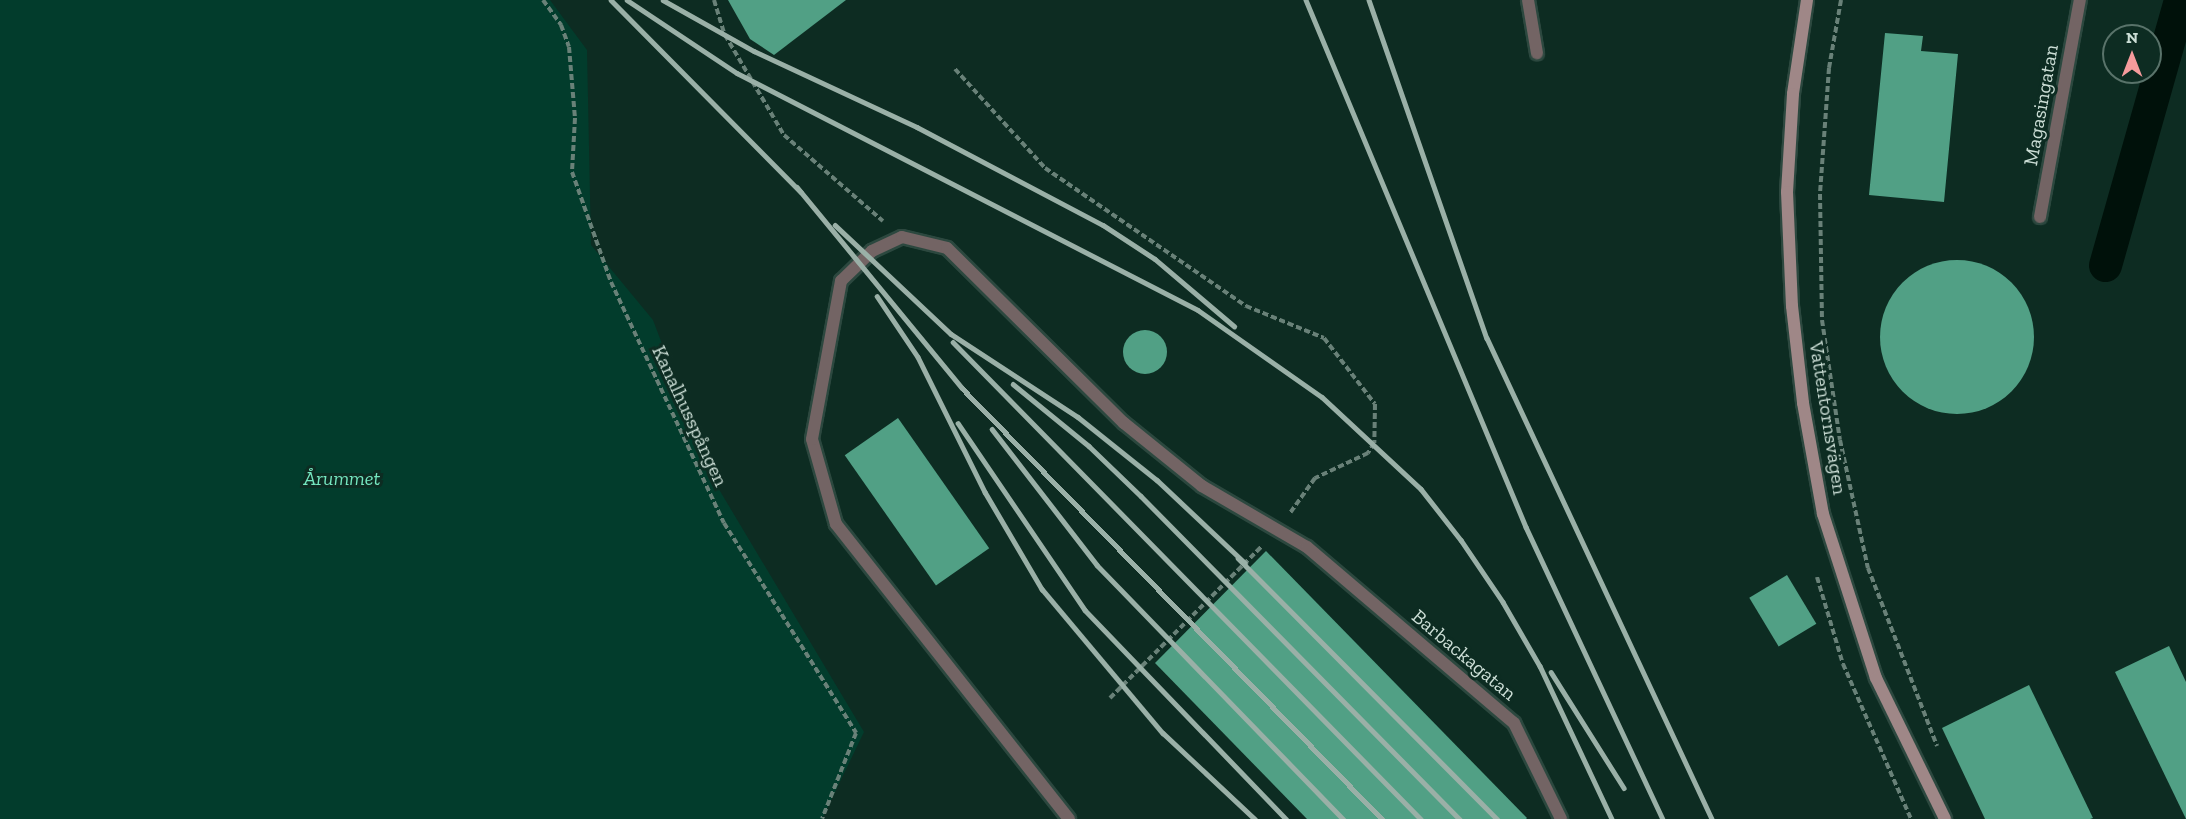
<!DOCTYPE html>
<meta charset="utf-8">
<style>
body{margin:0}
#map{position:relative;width:2186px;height:819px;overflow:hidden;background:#0d2c22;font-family:"Zilla Slab",serif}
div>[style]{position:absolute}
.green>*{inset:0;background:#023c2c}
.canal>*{height:33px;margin:-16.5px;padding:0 16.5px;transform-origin:16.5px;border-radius:16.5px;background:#00110a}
.building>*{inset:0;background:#51a085;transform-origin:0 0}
.round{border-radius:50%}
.path>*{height:4px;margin-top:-2px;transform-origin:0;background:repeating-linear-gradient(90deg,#698178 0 6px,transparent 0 9px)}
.roads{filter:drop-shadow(2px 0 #2c483f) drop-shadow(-2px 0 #2c483f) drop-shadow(0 2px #2c483f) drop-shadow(0 -2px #2c483f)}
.lane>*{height:12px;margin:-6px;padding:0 6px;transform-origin:6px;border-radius:6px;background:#736464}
.street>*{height:12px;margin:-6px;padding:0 6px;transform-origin:6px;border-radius:6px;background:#736464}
.secondary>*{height:12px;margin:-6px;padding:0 6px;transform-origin:6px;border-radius:6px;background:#9f8787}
.rail>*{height:4.5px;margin:-2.25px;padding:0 2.25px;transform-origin:2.25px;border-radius:2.25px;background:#9ab0a7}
span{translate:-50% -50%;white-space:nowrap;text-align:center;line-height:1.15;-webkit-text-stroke:6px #0d2c22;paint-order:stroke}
.street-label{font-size:20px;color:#ccded6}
.park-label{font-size:20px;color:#75e7c0;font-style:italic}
.north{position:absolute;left:2102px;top:24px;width:60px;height:60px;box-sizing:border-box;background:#0d2c22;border:2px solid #59736a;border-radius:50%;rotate:0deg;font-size:16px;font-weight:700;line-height:24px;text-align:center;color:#ccded6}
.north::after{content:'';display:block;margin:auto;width:21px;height:27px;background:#f59b9c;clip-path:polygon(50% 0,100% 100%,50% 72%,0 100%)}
</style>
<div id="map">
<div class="green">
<div style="clip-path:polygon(0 0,550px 0,587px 50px,591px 245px,653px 320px,714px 481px,864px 732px,822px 819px,0 819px)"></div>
</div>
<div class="canal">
<div style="left:2105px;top:265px;width:275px;rotate:-74.2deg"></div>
</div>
<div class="building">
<div style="clip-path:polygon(728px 0,846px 0,774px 55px,750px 39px)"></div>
<div style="clip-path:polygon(1885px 33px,1923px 36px,1921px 51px,1958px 54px,1944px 202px,1869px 195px)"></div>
<div class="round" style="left:1880px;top:260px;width:154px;height:154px"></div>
<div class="round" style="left:1123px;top:330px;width:44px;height:44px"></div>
<div style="left:898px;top:418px;width:159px;height:65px;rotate:55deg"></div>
<div style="clip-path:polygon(1266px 551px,1527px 818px,1526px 819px,1307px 819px,1155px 663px)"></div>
<div style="left:1787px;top:575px;width:57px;height:44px;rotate:59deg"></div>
<div style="clip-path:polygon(2169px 646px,2186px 682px,2186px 819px,2115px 672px)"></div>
<div style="clip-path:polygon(2029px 685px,2093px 818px,2090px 819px,1985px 819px,1942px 728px)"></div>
</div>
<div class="path">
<div style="left:543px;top:0;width:31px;rotate:54deg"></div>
<div style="left:561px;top:25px;width:23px;rotate:70deg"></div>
<div style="left:569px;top:47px;width:71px;rotate:85.2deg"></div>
<div style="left:575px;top:118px;width:54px;rotate:93.2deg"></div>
<div style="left:572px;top:172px;width:117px;rotate:70.5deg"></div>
<div style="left:611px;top:282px;width:266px;rotate:64.9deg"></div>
<div style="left:724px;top:523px;width:248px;rotate:57.8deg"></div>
<div style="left:856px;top:733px;width:92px;rotate:111.6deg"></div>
<div style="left:714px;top:0;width:37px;rotate:73deg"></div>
<div style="left:725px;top:35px;width:116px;rotate:59.5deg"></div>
<div style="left:784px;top:135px;width:131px;rotate:41deg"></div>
<div style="left:1841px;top:0;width:69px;rotate:100deg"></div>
<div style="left:1829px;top:68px;width:126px;rotate:94.1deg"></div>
<div style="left:1820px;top:194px;width:126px;rotate:89.1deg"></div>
<div style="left:1822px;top:320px;width:121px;rotate:81.5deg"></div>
<div style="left:1840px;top:440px;width:131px;rotate:77.7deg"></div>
<div style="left:1868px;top:568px;width:191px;rotate:68.8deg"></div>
<div style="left:955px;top:69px;width:134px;rotate:47.7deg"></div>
<div style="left:1045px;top:168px;width:244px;rotate:34.5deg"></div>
<div style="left:1246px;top:306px;width:84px;rotate:22.3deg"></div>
<div style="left:1324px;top:338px;width:83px;rotate:52.3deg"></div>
<div style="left:1375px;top:404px;width:39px;rotate:91deg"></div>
<div style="left:1374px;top:443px;width:12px;rotate:121deg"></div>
<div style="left:1368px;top:453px;width:59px;rotate:154.7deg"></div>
<div style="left:1315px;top:478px;width:43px;rotate:125.5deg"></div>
<div style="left:1817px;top:577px;width:91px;rotate:73.4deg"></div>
<div style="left:1843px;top:664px;width:169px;rotate:66.3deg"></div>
<div style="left:1110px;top:698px;width:215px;rotate:-45deg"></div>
</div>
<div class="roads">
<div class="lane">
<div style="left:1528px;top:0;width:54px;rotate:80.4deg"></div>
<div style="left:1069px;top:819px;width:376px;rotate:-128.3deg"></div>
<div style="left:836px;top:524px;width:88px;rotate:-105.8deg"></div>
<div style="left:812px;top:439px;width:161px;rotate:-79.6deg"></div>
<div style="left:841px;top:281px;width:43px;rotate:-44.1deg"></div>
<div style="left:872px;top:251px;width:33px;rotate:-25deg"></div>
<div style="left:902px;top:237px;width:46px;rotate:13.7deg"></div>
<div style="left:947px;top:248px;width:249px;rotate:44.7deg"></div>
<div style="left:1124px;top:423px;width:100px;rotate:38.9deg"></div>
<div style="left:1202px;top:486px;width:121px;rotate:30.2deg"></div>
</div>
<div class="street">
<div style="left:2040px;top:217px;width:221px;rotate:-79.6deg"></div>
<div style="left:1307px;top:547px;width:272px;rotate:40.4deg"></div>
<div style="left:1514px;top:723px;width:107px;rotate:63.9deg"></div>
</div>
<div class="secondary">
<div style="left:1807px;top:0;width:95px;rotate:98.5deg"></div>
<div style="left:1793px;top:94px;width:98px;rotate:93.5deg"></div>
<div style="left:1787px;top:192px;width:114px;rotate:87.5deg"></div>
<div style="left:1792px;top:306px;width:98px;rotate:83.5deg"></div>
<div style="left:1803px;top:403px;width:113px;rotate:79.8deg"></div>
<div style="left:1823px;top:514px;width:172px;rotate:72.1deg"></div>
<div style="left:1876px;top:678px;width:157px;rotate:63.9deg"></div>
</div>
</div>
<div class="rail">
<div style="left:611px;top:0;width:270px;rotate:45.3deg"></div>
<div style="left:627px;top:0;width:132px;rotate:33.6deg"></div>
<div style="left:737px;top:73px;width:518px;rotate:27.21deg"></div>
<div style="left:1198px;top:310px;width:151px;rotate:35.1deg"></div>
<div style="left:1322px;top:397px;width:135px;rotate:42.9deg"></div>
<div style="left:1421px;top:489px;width:65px;rotate:51.9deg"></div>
<div style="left:1461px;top:540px;width:75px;rotate:55.9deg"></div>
<div style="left:1503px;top:602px;width:74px;rotate:60deg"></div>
<div style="left:1540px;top:666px;width:169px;rotate:64.8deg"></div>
<div style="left:663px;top:0;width:104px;rotate:29.3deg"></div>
<div style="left:754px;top:51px;width:180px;rotate:25deg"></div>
<div style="left:917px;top:127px;width:210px;rotate:27.8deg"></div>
<div style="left:1103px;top:225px;width:62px;rotate:33.2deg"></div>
<div style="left:1155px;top:259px;width:104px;rotate:40.3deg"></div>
<div style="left:1306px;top:0;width:571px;rotate:67.34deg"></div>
<div style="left:1526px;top:527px;width:323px;rotate:64.9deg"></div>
<div style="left:1369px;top:0;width:358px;rotate:70.8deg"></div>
<div style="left:1487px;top:338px;width:531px;rotate:64.93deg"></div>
<div style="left:797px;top:187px;width:260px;rotate:50.6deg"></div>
<div style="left:962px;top:388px;width:602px;rotate:45.74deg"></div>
<div style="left:835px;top:225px;width:159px;rotate:43.2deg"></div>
<div style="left:951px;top:334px;width:152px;rotate:33.2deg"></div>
<div style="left:1078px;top:417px;width:101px;rotate:38.6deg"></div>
<div style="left:1157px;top:480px;width:121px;rotate:43.3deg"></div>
<div style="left:877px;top:296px;width:73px;rotate:56.1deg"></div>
<div style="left:918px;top:357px;width:151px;rotate:63.6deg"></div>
<div style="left:985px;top:492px;width:113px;rotate:59.6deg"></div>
<div style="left:1042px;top:589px;width:188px;rotate:50deg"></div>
<div style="left:1163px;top:733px;width:126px;rotate:43.1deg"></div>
<div style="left:953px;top:342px;width:668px;rotate:45.55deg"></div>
<div style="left:1013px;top:384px;width:98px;rotate:39.2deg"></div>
<div style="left:1089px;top:446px;width:72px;rotate:43.9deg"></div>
<div style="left:1141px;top:496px;width:454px;rotate:45.4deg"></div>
<div style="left:958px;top:423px;width:226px;rotate:55.8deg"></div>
<div style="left:1085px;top:610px;width:290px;rotate:46.1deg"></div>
<div style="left:992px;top:429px;width:172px;rotate:52.3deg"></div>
<div style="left:1097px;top:565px;width:354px;rotate:45.9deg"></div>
<div style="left:1238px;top:558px;width:368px;rotate:45.2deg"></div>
<div style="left:1551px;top:672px;width:137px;rotate:57.8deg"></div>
</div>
<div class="street-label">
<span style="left:2041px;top:105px;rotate:-80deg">Magasingatan</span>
<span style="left:690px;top:416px;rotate:65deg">Kanalhusspången</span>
<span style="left:1828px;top:418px;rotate:81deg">Vattentornsvägen</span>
<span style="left:1464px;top:655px;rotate:40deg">Barbackagatan</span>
</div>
<div class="park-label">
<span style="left:342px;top:478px">Årummet</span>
</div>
<div class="north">N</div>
</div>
